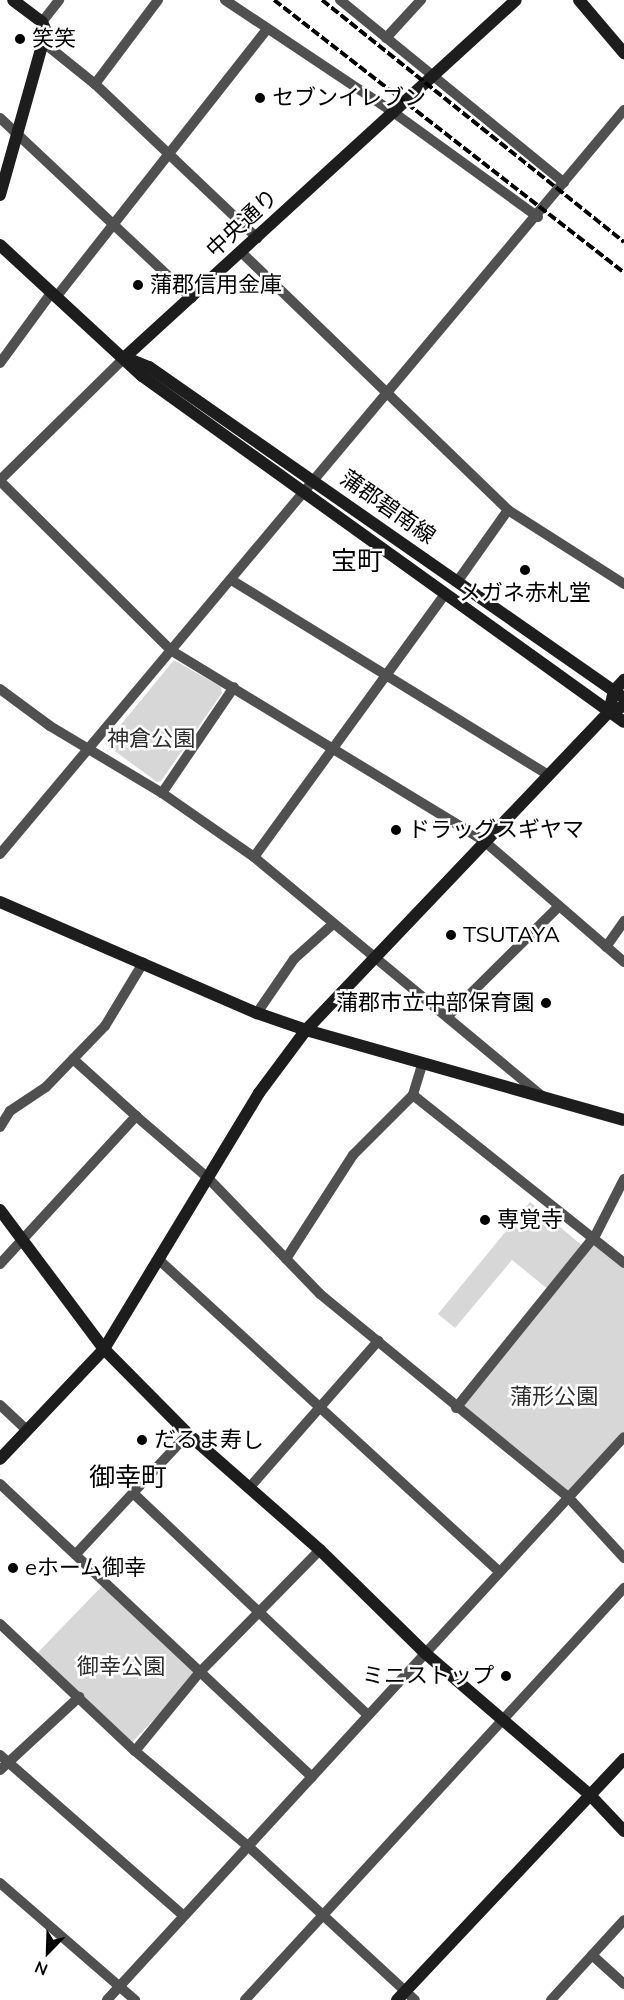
<!DOCTYPE html>
<meta charset="utf-8">
<style>
body{margin:0}
#map{position:relative;width:624px;height:2000px;overflow:hidden;background:#fff;font-family:Mulish,"Noto Sans JP",sans-serif}
div>[style]{position:absolute}
.green>*{inset:0;background:#d7d7d7;transform-origin:0 0}
.street>*{height:10px;margin:-5px;padding:0 5px;transform-origin:5px;border-radius:5px;background:#505050}
.secondary>*{height:12px;margin:-6px;padding:0 6px;transform-origin:6px;border-radius:6px;background:#1d1d1d}
.rail>*{height:4px;margin-top:-2px;transform-origin:0;background:repeating-linear-gradient(90deg,#000 0 9px,transparent 0 12px)}
.dots>*{width:16px;height:16px;translate:-50% -50%;box-sizing:border-box;border:3px solid #fff;border-radius:50%}
span{translate:-50% -50%;white-space:nowrap;text-align:center;line-height:1.15;-webkit-text-stroke:5px #fff;paint-order:stroke}
.poi-label{font-size:22px;color:#000}
.left{translate:0 -50%;text-align:left}
.right{translate:-100% -50%;text-align:right}
.street-label{font-size:22px;color:#000}
.park-label{font-size:22px;color:#2e2e2e}
.quarter-label{font-size:26px;color:#000}
.north{position:absolute;left:18px;top:1922px;width:60px;height:60px;-webkit-text-stroke:4px #fff;paint-order:stroke;rotate:203deg;font-size:16px;font-weight:700;line-height:24px;text-align:center;color:#000}
.north::after{content:'';display:block;margin:auto;width:21px;height:27px;background:#000;clip-path:polygon(50% 0,100% 100%,50% 72%,0 100%)}
</style>
<div id="map">
<div class="green">
<div style="clip-path:polygon(174px 660px,221px 687px,222px 693px,161px 781px,157px 782px,105px 744px)"></div>
<div style="clip-path:polygon(530px 1202px,584px 1247px,549px 1290px,512px 1260px,455px 1328px,438px 1314px)"></div>
<div style="clip-path:polygon(595px 1236px,624px 1263px,624px 1437px,568px 1497px,456px 1408px)"></div>
<div style="left:106px;top:1582px;width:130px;height:103px;rotate:44deg"></div>
</div>
<div class="street">
<div style="left:225px;top:0;width:202px;rotate:33.7deg"></div>
<div style="left:393px;top:112px;width:179px;rotate:35.9deg"></div>
<div style="left:340px;top:0;width:289px;rotate:39.2deg"></div>
<div style="left:42px;top:22px;width:28px;rotate:-52deg"></div>
<div style="left:386px;top:38px;width:52px;rotate:-47.4deg"></div>
<div style="left:44px;top:43px;width:65px;rotate:38.8deg"></div>
<div style="left:95px;top:84px;width:224px;rotate:43.5deg"></div>
<div style="left:95px;top:84px;width:105px;rotate:-53.1deg"></div>
<div style="left:0;top:118px;width:263px;rotate:43.2deg"></div>
<div style="left:241px;top:252px;width:371px;rotate:44deg"></div>
<div style="left:508px;top:510px;width:138px;rotate:32.5deg"></div>
<div style="left:57px;top:296px;width:340px;rotate:-51.8deg"></div>
<div style="left:0;top:363px;width:88px;rotate:-53.8deg"></div>
<div style="left:0;top:480px;width:175px;rotate:-44.5deg"></div>
<div style="left:0;top:481px;width:242px;rotate:44.7deg"></div>
<div style="left:172px;top:651px;width:365px;rotate:31.3deg"></div>
<div style="left:484px;top:841px;width:185px;rotate:40.8deg"></div>
<div style="left:233px;top:581px;width:369px;rotate:31.6deg"></div>
<div style="left:457px;top:582px;width:88px;rotate:-54.7deg"></div>
<div style="left:0;top:689px;width:62px;rotate:36.5deg"></div>
<div style="left:50px;top:726px;width:131px;rotate:30.9deg"></div>
<div style="left:162px;top:793px;width:112px;rotate:34.8deg"></div>
<div style="left:254px;top:857px;width:374px;rotate:39.7deg"></div>
<div style="left:162px;top:793px;width:128px;rotate:-55.8deg"></div>
<div style="left:0;top:854px;width:971px;rotate:-50.01deg"></div>
<div style="left:254px;top:857px;width:326px;rotate:-54deg"></div>
<div style="left:606px;top:947px;width:32px;rotate:-55deg"></div>
<div style="left:257px;top:1013px;width:65px;rotate:-55.6deg"></div>
<div style="left:294px;top:959px;width:52px;rotate:-41.9deg"></div>
<div style="left:449px;top:1015px;width:153px;rotate:-44.7deg"></div>
<div style="left:73px;top:1059px;width:85px;rotate:42.1deg"></div>
<div style="left:422px;top:1065px;width:31px;rotate:107deg"></div>
<div style="left:413px;top:1095px;width:270px;rotate:38.5deg"></div>
<div style="left:0;top:1127px;width:19px;rotate:-58deg"></div>
<div style="left:10px;top:1111px;width:43px;rotate:-33.7deg"></div>
<div style="left:46px;top:1087px;width:85px;rotate:-46deg"></div>
<div style="left:105px;top:1026px;width:74px;rotate:-58.9deg"></div>
<div style="left:158px;top:1259px;width:463px;rotate:42.5deg"></div>
<div style="left:286px;top:1259px;width:124px;rotate:-57.2deg"></div>
<div style="left:353px;top:1155px;width:85px;rotate:-45deg"></div>
<div style="left:0;top:1264px;width:201px;rotate:-47.4deg"></div>
<div style="left:136px;top:1116px;width:95px;rotate:40.7deg"></div>
<div style="left:208px;top:1178px;width:161px;rotate:46deg"></div>
<div style="left:320px;top:1294px;width:320px;rotate:39.3deg"></div>
<div style="left:568px;top:1497px;width:83px;rotate:47.4deg"></div>
<div style="left:0;top:1405px;width:37px;rotate:43deg"></div>
<div style="left:456px;top:1408px;width:221px;rotate:-51.1deg"></div>
<div style="left:595px;top:1236px;width:64px;rotate:-63deg"></div>
<div style="left:0;top:1484px;width:428px;rotate:43.2deg"></div>
<div style="left:249px;top:1488px;width:196px;rotate:-48.7deg"></div>
<div style="left:133px;top:1493px;width:323px;rotate:43.4deg"></div>
<div style="left:76px;top:1554px;width:164px;rotate:-47deg"></div>
<div style="left:0;top:1624px;width:185px;rotate:43.3deg"></div>
<div style="left:135px;top:1751px;width:148px;rotate:40.1deg"></div>
<div style="left:248px;top:1846px;width:227px;rotate:42.7deg"></div>
<div style="left:135px;top:1751px;width:102px;rotate:-50.6deg"></div>
<div style="left:200px;top:1672px;width:171px;rotate:-45.5deg"></div>
<div style="left:0;top:1755px;width:244px;rotate:41.2deg"></div>
<div style="left:0;top:1770px;width:108px;rotate:-42.7deg"></div>
<div style="left:0;top:1883px;width:179px;rotate:40.9deg"></div>
<div style="left:592px;top:1955px;width:43px;rotate:42.2deg"></div>
<div style="left:107px;top:2000px;width:764px;rotate:-47.44deg"></div>
<div style="left:245px;top:2000px;width:560px;rotate:-47.39deg"></div>
<div style="left:551px;top:2000px;width:108px;rotate:-47.6deg"></div>
</div>
<div class="secondary">
<div style="left:579px;top:0;width:70px;rotate:49.7deg"></div>
<div style="left:0;top:195px;width:170px;rotate:-74.3deg"></div>
<div style="left:46px;top:31px;width:10px;rotate:-114deg"></div>
<div style="left:42px;top:22px;width:36px;rotate:-143deg"></div>
<div style="left:0;top:245px;width:193px;rotate:42.7deg"></div>
<div style="left:142px;top:376px;width:593px;rotate:35.67deg"></div>
<div style="left:125px;top:357px;width:529px;rotate:-42.4deg"></div>
<div style="left:129px;top:359px;width:22px;rotate:22deg"></div>
<div style="left:149px;top:367px;width:579px;rotate:34.87deg"></div>
<div style="left:609px;top:712px;width:22px;rotate:-77deg"></div>
<div style="left:614px;top:691px;width:15px;rotate:-48deg"></div>
<div style="left:0;top:902px;width:280px;rotate:23.4deg"></div>
<div style="left:257px;top:1013px;width:52px;rotate:19.1deg"></div>
<div style="left:306px;top:1030px;width:330px;rotate:15.8deg"></div>
<div style="left:0;top:1210px;width:174px;rotate:53.2deg"></div>
<div style="left:104px;top:1349px;width:120px;rotate:45.3deg"></div>
<div style="left:188px;top:1434px;width:176px;rotate:41.3deg"></div>
<div style="left:320px;top:1550px;width:147px;rotate:44.4deg"></div>
<div style="left:425px;top:1653px;width:219px;rotate:40.7deg"></div>
<div style="left:591px;top:1796px;width:48px;rotate:46.7deg"></div>
<div style="left:0;top:1459px;width:151px;rotate:-46.6deg"></div>
<div style="left:104px;top:1349px;width:299px;rotate:-58.8deg"></div>
<div style="left:259px;top:1093px;width:79px;rotate:-53.3deg"></div>
<div style="left:306px;top:1030px;width:439px;rotate:-46.4deg"></div>
<div style="left:609px;top:712px;width:16px;rotate:-22deg"></div>
<div style="left:397px;top:2000px;width:331px;rotate:-46.7deg"></div>
</div>
<div class="rail">
<div style="left:274px;top:0;width:443px;rotate:37.9deg"></div>
<div style="left:322px;top:0;width:387px;rotate:38.7deg"></div>
</div>
<div class="dots">
<div style="left:20px;top:39px;background:#000"></div>
<div style="left:260px;top:98px;background:#000"></div>
<div style="left:138px;top:285px;background:#000"></div>
<div style="left:525px;top:570px;background:#000"></div>
<div style="left:396px;top:830px;background:#000"></div>
<div style="left:451px;top:935px;background:#000"></div>
<div style="left:546px;top:1003px;background:#000"></div>
<div style="left:485px;top:1220px;background:#000"></div>
<div style="left:142px;top:1440px;background:#000"></div>
<div style="left:13px;top:1568px;background:#000"></div>
<div style="left:506px;top:1676px;background:#000"></div>
</div>
<div class="poi-label">
<span class="left" style="left:32px;top:39px">笑笑</span>
<span class="left" style="left:272px;top:98px">セブンイレブン</span>
<span class="left" style="left:150px;top:285px">蒲郡信用金庫</span>
<span style="left:525px;top:593px">メガネ赤札堂</span>
<span class="left" style="left:408px;top:830px">ドラッグスギヤマ</span>
<span class="left" style="left:463px;top:935px">TSUTAYA</span>
<span class="right" style="left:534px;top:1003px">蒲郡市立中部保育園</span>
<span class="left" style="left:497px;top:1220px">専覚寺</span>
<span class="left" style="left:154px;top:1440px">だるま寿し</span>
<span class="left" style="left:25px;top:1568px">eホーム御幸</span>
<span class="right" style="left:494px;top:1676px">ミニストップ</span>
</div>
<div class="street-label">
<span style="left:242px;top:223px;rotate:-43deg">中央通り</span>
<span style="left:388px;top:507px;rotate:35deg">蒲郡碧南線</span>
</div>
<div class="park-label">
<span style="left:151px;top:739px">神倉公園</span>
<span style="left:554px;top:1397px">蒲形公園</span>
<span style="left:121px;top:1667px">御幸公園</span>
</div>
<div class="quarter-label">
<span style="left:357px;top:561px">宝町</span>
<span style="left:128px;top:1477px">御幸町</span>
</div>
<div class="north">N</div>
</div>
